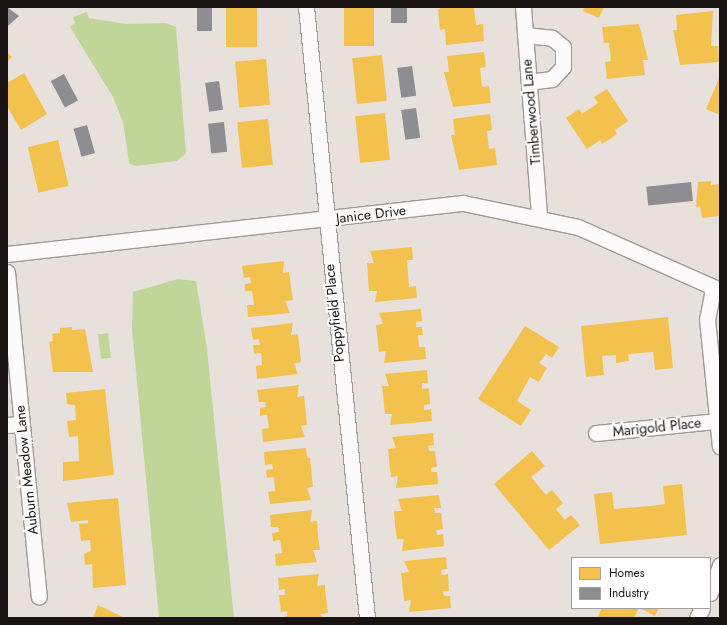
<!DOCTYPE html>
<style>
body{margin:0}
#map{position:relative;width:727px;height:625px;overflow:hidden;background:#e8e1db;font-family:Jost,sans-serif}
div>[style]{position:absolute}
.water>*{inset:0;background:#c0d699;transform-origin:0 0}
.homes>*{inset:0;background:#f2c14e;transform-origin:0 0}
.industry>*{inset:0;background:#8d8d92;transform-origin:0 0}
.roads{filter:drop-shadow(1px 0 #a09a96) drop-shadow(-1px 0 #a09a96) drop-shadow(0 1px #a09a96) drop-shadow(0 -1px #a09a96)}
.minor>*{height:15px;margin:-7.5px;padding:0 7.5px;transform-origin:7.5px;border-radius:7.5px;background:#fcfafa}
span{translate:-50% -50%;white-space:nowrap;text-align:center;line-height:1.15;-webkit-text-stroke:4px #fff;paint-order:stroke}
.street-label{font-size:14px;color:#191411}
.frame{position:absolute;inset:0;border:8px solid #191411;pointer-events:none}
.legend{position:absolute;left:571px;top:557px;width:140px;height:52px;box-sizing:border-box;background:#fff;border:1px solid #a3a1a0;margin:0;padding:5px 7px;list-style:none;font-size:12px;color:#191411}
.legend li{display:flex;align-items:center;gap:8px;height:20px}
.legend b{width:20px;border:1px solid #a3a1a0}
</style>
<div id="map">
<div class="water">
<div style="clip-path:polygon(87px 12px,89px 18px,126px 24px,166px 23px,176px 27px,186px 153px,177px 161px,135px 166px,129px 163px,123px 122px,113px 97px,70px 27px,75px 23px,73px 17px)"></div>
<div style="clip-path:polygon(178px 279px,196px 281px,207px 349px,234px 618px,159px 618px,132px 329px,133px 292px)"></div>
<div style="left:108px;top:333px;width:25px;height:10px;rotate:83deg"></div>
</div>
<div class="homes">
<div style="left:226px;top:7px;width:31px;height:40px"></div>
<div style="left:344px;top:7px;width:30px;height:39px"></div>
<div style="clip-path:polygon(442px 7px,474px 7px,476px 25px,483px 24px,484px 41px,446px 45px,445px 29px,440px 30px,438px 10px)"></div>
<div style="clip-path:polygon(585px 7px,604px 7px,599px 18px,583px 11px)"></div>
<div style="clip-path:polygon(713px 11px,711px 46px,718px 46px,719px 62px,680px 65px,673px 30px,677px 30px,676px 15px)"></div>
<div style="clip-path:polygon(639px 24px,648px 60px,643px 60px,645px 75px,607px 79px,605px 62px,611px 61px,609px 43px,604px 43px,602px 27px)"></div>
<div style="clip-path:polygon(7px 52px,12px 57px,7px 62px)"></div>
<div style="clip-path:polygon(484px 52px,486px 67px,480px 68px,482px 87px,489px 86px,491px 103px,453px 107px,444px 72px,449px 72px,447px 56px)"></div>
<div style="left:382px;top:55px;width:46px;height:30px;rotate:84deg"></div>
<div style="left:266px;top:59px;width:46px;height:31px;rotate:85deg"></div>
<div style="clip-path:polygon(24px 73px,47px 114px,21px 130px,7px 106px,7px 83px)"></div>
<div style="clip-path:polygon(720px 76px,720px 119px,720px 115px,706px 109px)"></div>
<div style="clip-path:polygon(607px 89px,628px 121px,615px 130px,617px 134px,610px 139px,602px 144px,600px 140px,587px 149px,566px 118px,579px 109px,582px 114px,598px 103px,594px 97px)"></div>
<div style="left:385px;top:113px;width:47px;height:30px;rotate:84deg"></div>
<div style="clip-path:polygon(490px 114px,492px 130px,487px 131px,489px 149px,495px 148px,497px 165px,459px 170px,451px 135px,455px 135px,453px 119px)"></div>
<div style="left:268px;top:119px;width:46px;height:31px;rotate:84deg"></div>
<div style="left:58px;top:140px;width:47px;height:31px;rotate:77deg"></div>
<div style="clip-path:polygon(711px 181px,711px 185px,720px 184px,720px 216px,702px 218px,700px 206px,696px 207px,698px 182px)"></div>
<div style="clip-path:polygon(412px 247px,413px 260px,407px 260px,409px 287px,416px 286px,417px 298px,375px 302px,377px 291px,369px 291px,367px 263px,374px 263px,370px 251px)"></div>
<div style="clip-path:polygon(284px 261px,283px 273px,289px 272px,293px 300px,285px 301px,290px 313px,248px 317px,247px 305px,254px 305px,252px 291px,245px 291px,245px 284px,251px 283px,250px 277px,244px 278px,242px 266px)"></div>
<div style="clip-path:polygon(421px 309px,422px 321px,416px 322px,416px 327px,422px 327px,423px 335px,418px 335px,419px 347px,425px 347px,426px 359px,384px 363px,386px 351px,379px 352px,376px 325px,383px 324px,379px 313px)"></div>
<div style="clip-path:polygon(668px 317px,673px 368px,655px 370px,653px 352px,628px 354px,629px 361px,616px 363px,616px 355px,602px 356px,604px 375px,586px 377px,581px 326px)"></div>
<div style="clip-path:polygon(293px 323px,291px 335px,298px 334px,301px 362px,294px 363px,298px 374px,257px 379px,256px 366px,262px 365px,261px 353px,254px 354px,253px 345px,260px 345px,259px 339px,253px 340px,251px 328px)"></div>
<div style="clip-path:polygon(525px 326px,559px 347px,552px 358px,546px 354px,539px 363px,547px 368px,543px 374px,539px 382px,530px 377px,517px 401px,531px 410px,521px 426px,478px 399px)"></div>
<div style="clip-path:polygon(72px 327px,72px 330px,85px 329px,93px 372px,53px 372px,49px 342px,53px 341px,52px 334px,60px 333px,60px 328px)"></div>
<div style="clip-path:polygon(427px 370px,428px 383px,422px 383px,422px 389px,429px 388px,430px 404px,424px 405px,424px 410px,431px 409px,432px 421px,390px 425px,392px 414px,385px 414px,382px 386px,389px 386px,385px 374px)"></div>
<div style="clip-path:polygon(299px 385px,297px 397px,304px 396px,306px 415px,307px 425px,301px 426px,305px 437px,263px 442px,262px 429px,269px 428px,267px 415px,260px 416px,260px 408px,266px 407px,265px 402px,259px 402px,257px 390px)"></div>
<div style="clip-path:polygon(105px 389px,114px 475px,63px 481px,63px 462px,79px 461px,78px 436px,69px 437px,67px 421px,76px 420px,75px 405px,67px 404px,66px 393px)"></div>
<div style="clip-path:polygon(433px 433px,434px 445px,428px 446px,429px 451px,435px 451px,437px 467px,431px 468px,431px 472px,437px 472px,438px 484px,396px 488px,398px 476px,391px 477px,388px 449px,396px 448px,392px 437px)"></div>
<div style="clip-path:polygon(306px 448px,307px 457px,304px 457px,310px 458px,313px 487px,307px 488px,311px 500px,270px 504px,268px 492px,275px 491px,274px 477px,267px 478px,266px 470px,273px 469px,272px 464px,265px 465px,264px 452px)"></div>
<div style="clip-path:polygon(532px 451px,545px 466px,531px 477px,546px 495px,552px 490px,563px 503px,556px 509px,565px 520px,571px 515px,580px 525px,549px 550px,494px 484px)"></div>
<div style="clip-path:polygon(682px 484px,687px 535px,600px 544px,594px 494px,612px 492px,614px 509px,650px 506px,665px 504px,663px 486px)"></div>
<div style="clip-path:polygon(439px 495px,441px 508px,434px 508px,435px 513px,441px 513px,443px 529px,436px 530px,437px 535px,443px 534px,444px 546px,402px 551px,404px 539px,397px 539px,395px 525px,394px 511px,402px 511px,398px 499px)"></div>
<div style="clip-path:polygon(118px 498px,126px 585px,93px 588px,92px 564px,85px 565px,84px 554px,91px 551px,90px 540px,81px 541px,79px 524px,88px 523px,88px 520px,71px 522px,67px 503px)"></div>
<div style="clip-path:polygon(312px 510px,310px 522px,317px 521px,318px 536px,320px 550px,313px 550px,317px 562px,276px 566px,275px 554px,282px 553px,280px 540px,273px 541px,272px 533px,279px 532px,278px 527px,271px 527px,270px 515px)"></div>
<div style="clip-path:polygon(446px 557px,447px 569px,441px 570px,442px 575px,448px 574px,449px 591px,443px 591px,444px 596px,450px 596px,451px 608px,409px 612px,411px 600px,404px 601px,402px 581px,401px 573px,409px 572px,404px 561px)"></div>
<div style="clip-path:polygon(319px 574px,317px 586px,325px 585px,325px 590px,328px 613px,320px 614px,324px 618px,281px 618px,287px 616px,287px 611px,281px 612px,279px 595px,285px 595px,285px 589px,279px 590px,278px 578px)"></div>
<div style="clip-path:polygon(98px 605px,125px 618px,93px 618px)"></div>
<div style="clip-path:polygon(602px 608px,639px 608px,634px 618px,597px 618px)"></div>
<div style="clip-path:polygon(640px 608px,659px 608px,655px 616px)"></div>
</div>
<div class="industry">
<div style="clip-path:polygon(7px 7px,19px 16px,8px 26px,7px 25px)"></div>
<div style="left:197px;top:7px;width:15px;height:24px"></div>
<div style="left:391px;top:7px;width:16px;height:16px"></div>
<div style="left:412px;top:66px;width:30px;height:15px;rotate:82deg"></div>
<div style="left:64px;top:74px;width:30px;height:15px;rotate:62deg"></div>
<div style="left:219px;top:81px;width:29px;height:14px;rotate:82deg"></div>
<div style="left:416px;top:108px;width:30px;height:15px;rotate:82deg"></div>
<div style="left:224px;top:122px;width:30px;height:16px;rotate:84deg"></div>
<div style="left:87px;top:125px;width:29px;height:14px;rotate:74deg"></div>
<div style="left:691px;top:182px;width:19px;height:45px;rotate:84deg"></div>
</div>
<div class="roads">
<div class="minor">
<div style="left:306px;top:7px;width:614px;rotate:84.3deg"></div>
<div style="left:523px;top:7px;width:211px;rotate:85.6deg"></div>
<div style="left:525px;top:35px;width:27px;rotate:6deg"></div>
<div style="left:552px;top:38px;width:14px;rotate:39deg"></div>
<div style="left:563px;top:47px;width:20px;rotate:90deg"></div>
<div style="left:563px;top:67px;width:16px;rotate:133deg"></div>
<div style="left:552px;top:79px;width:23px;rotate:173deg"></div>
<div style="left:7px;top:254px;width:459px;rotate:-6.4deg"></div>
<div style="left:463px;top:203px;width:117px;rotate:11.8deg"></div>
<div style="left:578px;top:227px;width:155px;rotate:23.9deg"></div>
<div style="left:7px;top:272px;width:326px;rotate:84.4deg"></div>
<div style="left:713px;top:289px;width:31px;rotate:101deg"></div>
<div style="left:707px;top:319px;width:128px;rotate:84.2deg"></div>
<div style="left:7px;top:425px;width:14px;rotate:-4deg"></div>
<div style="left:596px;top:433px;width:122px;rotate:-5.7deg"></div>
<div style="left:710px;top:593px;width:30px;rotate:-70deg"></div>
<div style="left:697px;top:618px;width:11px;rotate:-63deg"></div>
</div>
</div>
<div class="street-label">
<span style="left:531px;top:112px;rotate:-95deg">Timberwood Lane</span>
<span style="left:371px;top:214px;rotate:-7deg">Janice Drive</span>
<span style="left:334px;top:313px;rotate:-96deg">Poppyfield Place</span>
<span style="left:657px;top:427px;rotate:-6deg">Marigold Place</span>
<span style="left:26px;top:470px;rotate:-96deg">Auburn Meadow Lane</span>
</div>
<div class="frame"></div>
<ul class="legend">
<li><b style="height:11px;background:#f2c14e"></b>Homes</li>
<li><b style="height:11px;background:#8d8d92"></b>Industry</li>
</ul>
</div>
